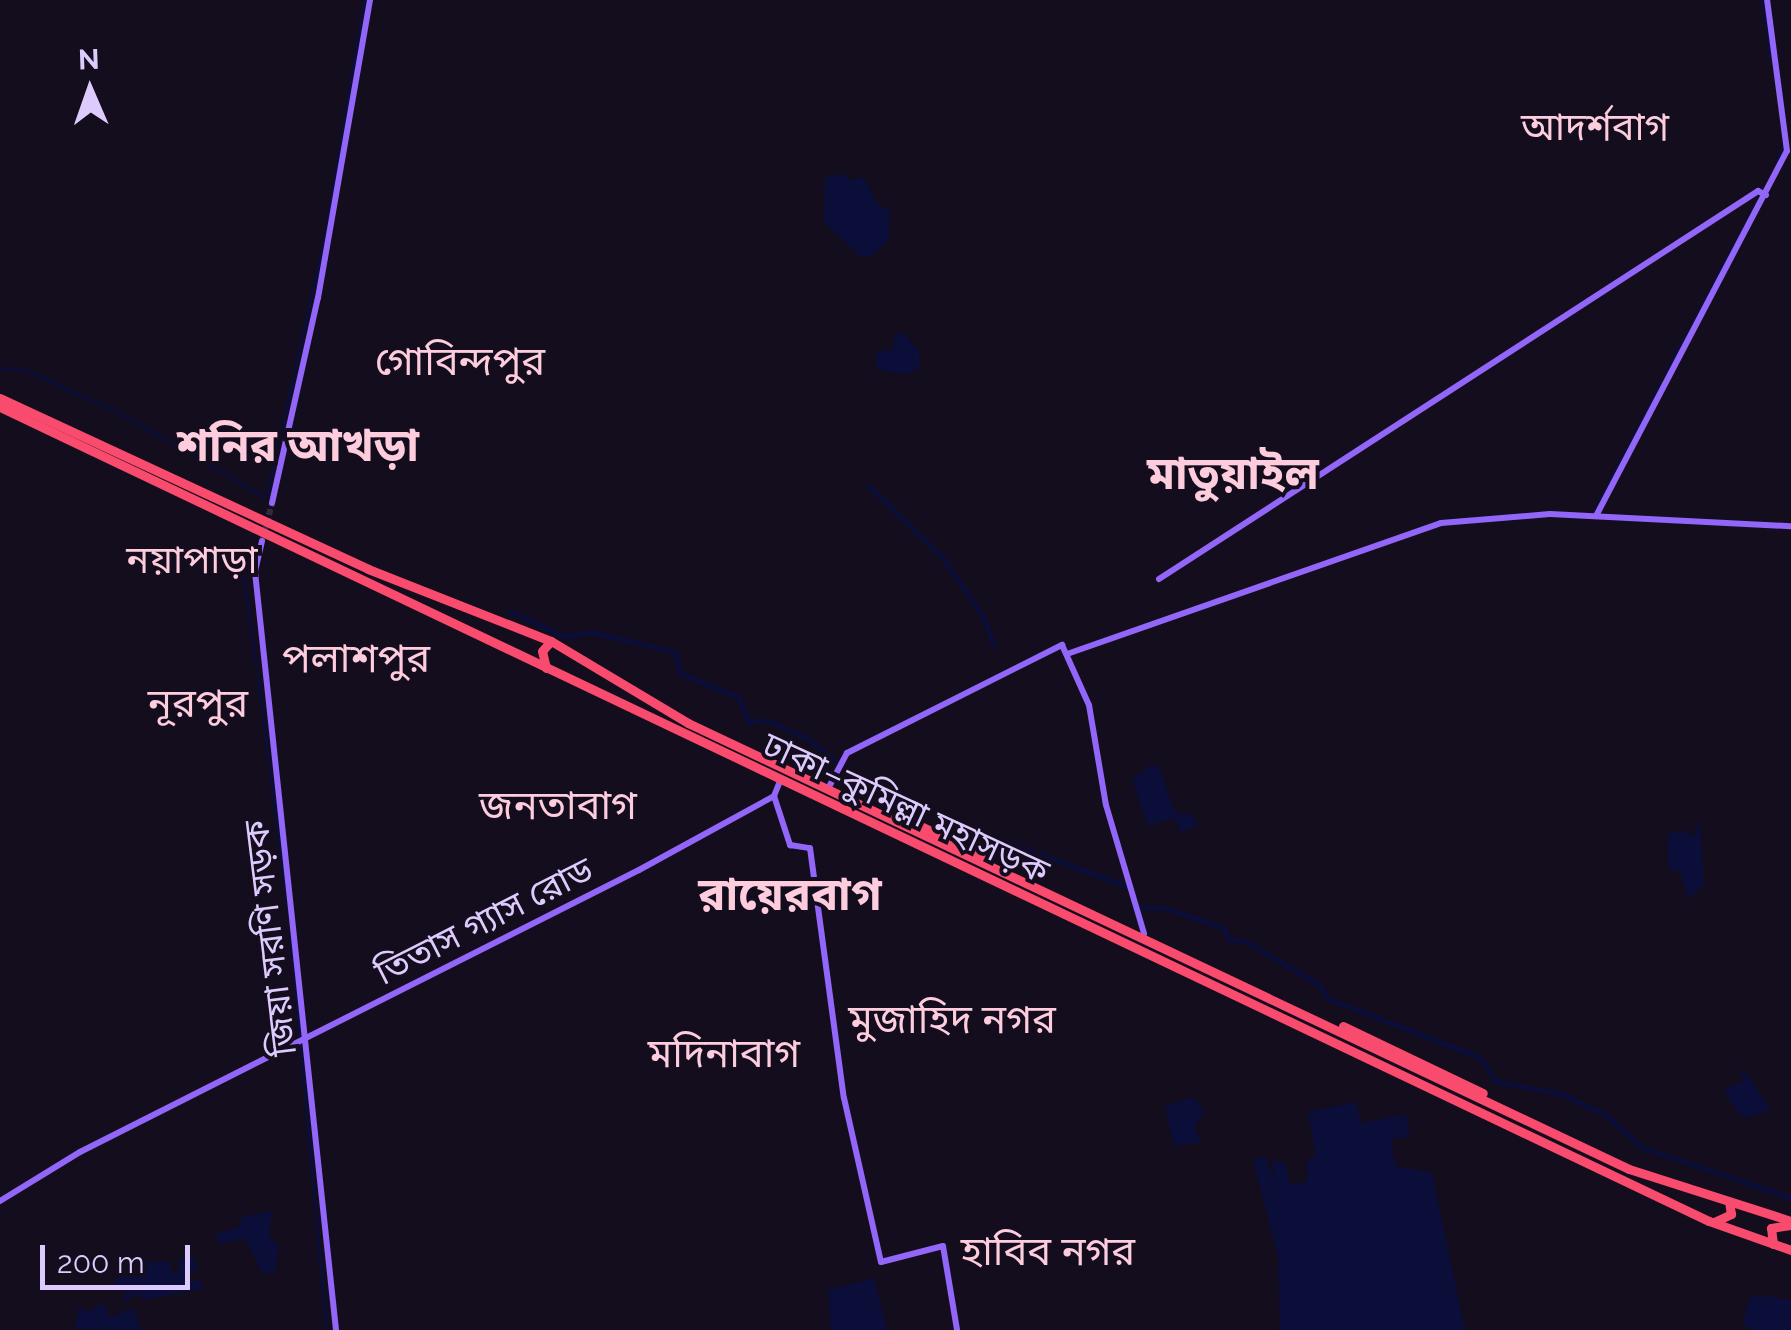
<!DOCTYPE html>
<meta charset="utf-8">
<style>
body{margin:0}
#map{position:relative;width:1791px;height:1330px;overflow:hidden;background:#140d1d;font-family:Raleway,"Noto Sans Bengali",sans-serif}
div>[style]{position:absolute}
.water>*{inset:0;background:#0a0e38}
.stream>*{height:2.5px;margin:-1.25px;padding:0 1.25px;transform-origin:1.25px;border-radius:1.25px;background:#0a0e38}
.canal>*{height:5px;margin:-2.5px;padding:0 2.5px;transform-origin:2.5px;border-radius:2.5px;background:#0a0e38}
.secondary-tunnel>*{height:6px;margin-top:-3px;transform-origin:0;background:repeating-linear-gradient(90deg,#322a3f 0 6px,transparent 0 9px)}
.secondary>*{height:6px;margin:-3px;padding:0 3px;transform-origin:3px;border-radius:3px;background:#9266f9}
.highway>*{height:9px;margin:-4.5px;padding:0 4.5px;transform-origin:4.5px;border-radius:4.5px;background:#f84b6e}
span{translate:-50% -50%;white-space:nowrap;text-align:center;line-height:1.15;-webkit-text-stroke:8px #140d1d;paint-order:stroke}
.street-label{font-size:35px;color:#decbfd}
.neighbourhood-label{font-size:38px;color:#fdcdde}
.quarter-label{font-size:40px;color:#fdcdde}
.district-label{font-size:45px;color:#fdcdde;font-weight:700}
.north{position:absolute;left:40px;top:40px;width:100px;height:100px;-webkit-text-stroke:8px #140d1d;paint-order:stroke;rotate:358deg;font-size:28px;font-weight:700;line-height:40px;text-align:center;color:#decbfd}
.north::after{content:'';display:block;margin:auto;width:35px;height:45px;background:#decbfd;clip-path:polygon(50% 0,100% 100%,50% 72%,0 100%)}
.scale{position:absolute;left:40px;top:1245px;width:150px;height:45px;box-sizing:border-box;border:5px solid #decbfd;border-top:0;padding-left:12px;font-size:30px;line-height:35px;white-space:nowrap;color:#decbfd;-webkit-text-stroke:8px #140d1d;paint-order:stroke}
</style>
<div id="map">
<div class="water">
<div style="clip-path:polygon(845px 173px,850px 180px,864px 177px,877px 204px,891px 211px,888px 240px,871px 256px,860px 256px,824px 222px,825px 178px)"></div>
<div style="clip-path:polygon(904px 333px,919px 353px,920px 367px,907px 375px,876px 369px,876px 353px,893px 349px,894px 334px)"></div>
<div style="clip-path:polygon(1151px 765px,1159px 767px,1175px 813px,1193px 815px,1198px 825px,1181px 832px,1174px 818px,1148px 826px,1132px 779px)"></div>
<div style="clip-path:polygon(1700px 821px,1704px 884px,1689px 899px,1680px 872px,1668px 869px,1668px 834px,1682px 830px,1693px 837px)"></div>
<div style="clip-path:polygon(1740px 1069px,1746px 1073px,1770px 1110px,1744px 1118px,1733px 1105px,1724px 1090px,1743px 1081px)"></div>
<div style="clip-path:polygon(1194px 1097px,1204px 1113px,1194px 1128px,1202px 1142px,1174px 1146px,1165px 1106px)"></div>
<div style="clip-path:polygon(1356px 1102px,1361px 1123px,1406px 1114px,1410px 1137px,1392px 1139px,1393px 1155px,1397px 1167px,1432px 1172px,1465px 1330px,1280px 1330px,1278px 1256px,1253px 1160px,1265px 1156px,1277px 1189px,1271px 1160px,1286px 1164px,1290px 1184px,1306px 1182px,1308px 1158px,1316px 1156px,1308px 1112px)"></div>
<div style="clip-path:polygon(272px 1211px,269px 1236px,279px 1246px,275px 1272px,263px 1274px,245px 1238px,219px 1245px,216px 1234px,239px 1227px,242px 1217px)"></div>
<div style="clip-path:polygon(194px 1257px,198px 1270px,187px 1272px,188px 1282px,200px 1280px,203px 1289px,143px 1300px,140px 1293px,123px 1303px,127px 1286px,114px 1286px,121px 1261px,171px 1262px,172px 1273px,179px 1273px,178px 1260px)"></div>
<div style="clip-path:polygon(874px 1278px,887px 1330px,831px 1330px,828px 1290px)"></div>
<div style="clip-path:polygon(1770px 1296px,1791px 1301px,1791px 1330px,1750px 1330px,1743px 1323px,1750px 1297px)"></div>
<div style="clip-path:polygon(104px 1303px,109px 1318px,134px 1308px,141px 1330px,75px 1329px,79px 1306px,86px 1312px)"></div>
</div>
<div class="stream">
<div style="left:1762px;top:0;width:59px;rotate:81.2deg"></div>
<div style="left:1776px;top:165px;width:21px;rotate:-71deg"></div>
<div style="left:1692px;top:323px;width:155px;rotate:-61.9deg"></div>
<div style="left:0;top:368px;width:26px;rotate:4deg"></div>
<div style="left:26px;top:370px;width:101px;rotate:24.5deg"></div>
<div style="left:118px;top:412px;width:170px;rotate:30deg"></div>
<div style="left:1665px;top:374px;width:47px;rotate:-62.4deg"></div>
<div style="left:267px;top:494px;width:271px;rotate:-77.4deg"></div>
<div style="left:326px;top:230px;width:233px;rotate:-80.6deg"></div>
<div style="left:1595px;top:509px;width:141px;rotate:-62.5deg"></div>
<div style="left:246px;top:572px;width:26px;rotate:-74deg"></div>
<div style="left:244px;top:577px;width:91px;rotate:81.8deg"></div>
<div style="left:258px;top:676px;width:241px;rotate:82.6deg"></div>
<div style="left:291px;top:938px;width:394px;rotate:84.8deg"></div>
</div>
<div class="canal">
<div style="left:868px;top:485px;width:103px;rotate:44.2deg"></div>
<div style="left:942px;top:557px;width:72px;rotate:55.2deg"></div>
<div style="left:983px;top:616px;width:30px;rotate:70deg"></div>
<div style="left:510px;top:611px;width:59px;rotate:25.3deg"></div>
<div style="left:563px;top:636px;width:28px;rotate:-8deg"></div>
<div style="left:591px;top:632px;width:86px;rotate:13.4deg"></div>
<div style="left:675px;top:652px;width:23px;rotate:75deg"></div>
<div style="left:681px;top:674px;width:61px;rotate:22deg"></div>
<div style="left:738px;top:697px;width:27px;rotate:66deg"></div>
<div style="left:749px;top:722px;width:18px;rotate:-6deg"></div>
<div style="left:767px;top:720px;width:43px;rotate:24.8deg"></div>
<div style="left:806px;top:738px;width:56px;rotate:37.1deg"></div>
<div style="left:851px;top:772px;width:81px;rotate:27.8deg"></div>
<div style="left:923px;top:810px;width:219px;rotate:20.6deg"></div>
<div style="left:1134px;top:907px;width:31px;rotate:2deg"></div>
<div style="left:1165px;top:908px;width:62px;rotate:18.7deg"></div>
<div style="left:1224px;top:928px;width:12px;rotate:70deg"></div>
<div style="left:1228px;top:939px;width:17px;rotate:7deg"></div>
<div style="left:1245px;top:941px;width:85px;rotate:30.5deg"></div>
<div style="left:1318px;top:984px;width:19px;rotate:54deg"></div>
<div style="left:1329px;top:999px;width:163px;rotate:21.2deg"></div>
<div style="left:1481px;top:1058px;width:27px;rotate:59deg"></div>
<div style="left:1495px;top:1081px;width:68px;rotate:11deg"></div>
<div style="left:1562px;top:1094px;width:49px;rotate:25.5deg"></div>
<div style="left:1606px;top:1115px;width:47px;rotate:42.4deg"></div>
<div style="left:1641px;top:1147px;width:158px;rotate:18.8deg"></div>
</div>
<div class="secondary-tunnel">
<div style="left:262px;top:541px;width:39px;rotate:-75deg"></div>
</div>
<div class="secondary">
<div style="left:272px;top:503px;width:210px;rotate:-77.4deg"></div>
<div style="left:318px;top:298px;width:303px;rotate:-80.1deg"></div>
<div style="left:1596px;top:516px;width:412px;rotate:-62.4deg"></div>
<div style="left:1787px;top:151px;width:152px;rotate:-97.5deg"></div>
<div style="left:262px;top:541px;width:32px;rotate:103deg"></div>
<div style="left:255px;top:572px;width:762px;rotate:83.9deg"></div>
<div style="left:1159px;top:579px;width:714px;rotate:-32.93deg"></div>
<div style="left:1758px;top:191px;width:9px;rotate:27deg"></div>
<div style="left:1067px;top:654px;width:396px;rotate:-19.3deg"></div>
<div style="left:1441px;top:523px;width:109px;rotate:-4.7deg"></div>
<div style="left:1550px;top:514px;width:241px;rotate:2.9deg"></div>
<div style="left:830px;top:785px;width:36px;rotate:-62deg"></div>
<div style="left:847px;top:753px;width:241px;rotate:-26.7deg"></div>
<div style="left:1062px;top:645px;width:66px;rotate:65.8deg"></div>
<div style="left:1089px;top:705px;width:101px;rotate:80.4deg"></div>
<div style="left:1106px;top:805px;width:134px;rotate:73.5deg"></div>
<div style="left:774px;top:796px;width:52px;rotate:71.9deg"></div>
<div style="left:790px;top:845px;width:20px;rotate:9deg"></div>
<div style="left:810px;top:848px;width:252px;rotate:82.3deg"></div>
<div style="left:844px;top:1098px;width:168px;rotate:77.3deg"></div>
<div style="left:881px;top:1262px;width:64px;rotate:-14.5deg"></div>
<div style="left:943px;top:1246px;width:85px;rotate:80.5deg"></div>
<div style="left:0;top:1201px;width:94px;rotate:-31.5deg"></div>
<div style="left:80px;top:1152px;width:626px;rotate:-26.77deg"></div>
<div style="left:639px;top:870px;width:154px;rotate:-28.7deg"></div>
<div style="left:774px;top:796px;width:16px;rotate:-68deg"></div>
</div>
<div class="highway">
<div style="left:0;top:398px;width:406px;rotate:24.9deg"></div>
<div style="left:368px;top:569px;width:197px;rotate:21.5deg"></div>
<div style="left:551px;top:641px;width:160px;rotate:30.9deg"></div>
<div style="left:688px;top:723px;width:1041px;rotate:25.36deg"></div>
<div style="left:1629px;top:1169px;width:170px;rotate:17.8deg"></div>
<div style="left:0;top:407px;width:1893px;rotate:25.47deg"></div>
<div style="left:1709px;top:1221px;width:87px;rotate:19.5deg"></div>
<div style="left:546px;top:668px;width:17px;rotate:-103deg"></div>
<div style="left:542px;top:651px;width:13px;rotate:-48deg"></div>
<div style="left:910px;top:821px;width:84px;rotate:25.3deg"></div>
<div style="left:1343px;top:1026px;width:155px;rotate:25.6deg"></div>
<div style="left:1714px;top:1222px;width:19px;rotate:-25deg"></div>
<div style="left:1731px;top:1214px;width:13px;rotate:-99deg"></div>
<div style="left:1773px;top:1244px;width:16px;rotate:-97deg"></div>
<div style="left:1771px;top:1228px;width:20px;rotate:-9deg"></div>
</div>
<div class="street-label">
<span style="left:906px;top:808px;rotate:25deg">ঢাকা–কুমিল্লা মহাসড়ক</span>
<span style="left:484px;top:921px;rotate:-27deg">তিতাস গ্যাস রোড</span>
<span style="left:270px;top:938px;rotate:-97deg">জিয়া সরণি সড়ক</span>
</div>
<div class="neighbourhood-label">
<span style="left:1595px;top:127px">আদর্শবাগ</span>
<span style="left:192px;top:560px">নয়াপাড়া</span>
</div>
<div class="quarter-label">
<span style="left:460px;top:361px">গোবিন্দপুর</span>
<span style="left:356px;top:658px">পলাশপুর</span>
<span style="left:198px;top:703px">নূরপুর</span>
<span style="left:558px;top:805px">জনতাবাগ</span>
<span style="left:952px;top:1019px">মুজাহিদ নগর</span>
<span style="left:724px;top:1053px">মদিনাবাগ</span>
<span style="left:1048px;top:1251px">হাবিব নগর</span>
</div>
<div class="district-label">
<span style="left:298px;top:446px">শনির আখড়া</span>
<span style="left:1233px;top:474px">মাতুয়াইল</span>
<span style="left:790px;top:895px">রায়েরবাগ</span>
</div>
<div class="north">N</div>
<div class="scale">200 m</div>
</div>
